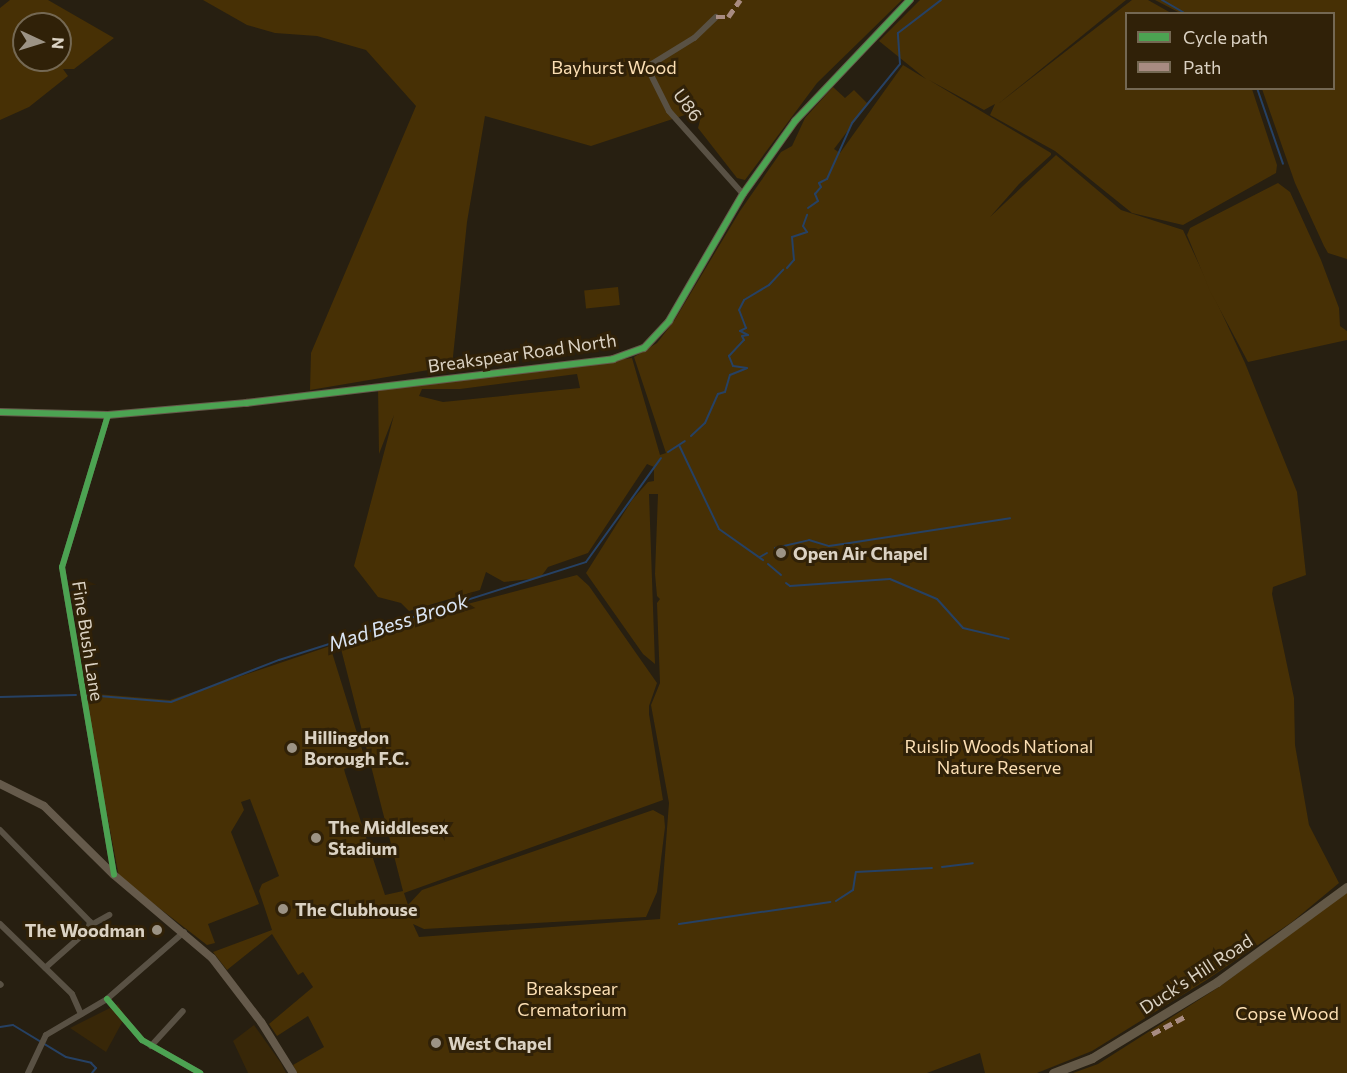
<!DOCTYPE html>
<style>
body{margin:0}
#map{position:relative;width:1347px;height:1073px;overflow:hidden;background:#271f11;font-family:Commissioner,sans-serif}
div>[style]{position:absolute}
.built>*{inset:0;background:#382708}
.green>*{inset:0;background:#473005;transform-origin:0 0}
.stream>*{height:2px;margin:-1px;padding:0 1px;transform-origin:1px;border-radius:1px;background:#264164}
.street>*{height:6px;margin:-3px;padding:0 3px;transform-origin:3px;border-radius:3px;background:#595144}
.secondary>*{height:8px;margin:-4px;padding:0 4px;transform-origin:4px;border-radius:4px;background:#655a4b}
.primary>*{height:9px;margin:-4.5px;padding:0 4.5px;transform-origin:4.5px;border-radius:4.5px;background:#635846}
.quiet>*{height:4.5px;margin-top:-2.25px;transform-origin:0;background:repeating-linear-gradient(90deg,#a88b81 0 9px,transparent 0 13.5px)}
.cycleway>*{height:6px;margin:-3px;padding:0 3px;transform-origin:3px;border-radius:3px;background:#4ca352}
.dots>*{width:16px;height:16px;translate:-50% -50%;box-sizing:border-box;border:3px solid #302108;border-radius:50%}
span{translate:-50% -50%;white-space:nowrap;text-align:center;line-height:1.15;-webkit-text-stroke:6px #302108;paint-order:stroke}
.park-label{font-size:18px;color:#fbdeb3}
.street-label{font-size:18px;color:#dbd2c3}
.poi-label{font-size:18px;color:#dbd2c3;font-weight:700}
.left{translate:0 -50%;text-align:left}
.right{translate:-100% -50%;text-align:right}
.water-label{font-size:20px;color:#dbe5f3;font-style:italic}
.legend{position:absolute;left:1125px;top:12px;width:210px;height:78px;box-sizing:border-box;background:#302108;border:2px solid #746853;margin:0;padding:8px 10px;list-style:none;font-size:18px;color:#dbd2c3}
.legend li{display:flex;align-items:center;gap:12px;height:30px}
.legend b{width:30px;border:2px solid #746853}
.north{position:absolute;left:12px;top:12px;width:60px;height:60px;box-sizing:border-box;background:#302108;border:2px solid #746853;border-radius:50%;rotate:94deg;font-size:16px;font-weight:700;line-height:24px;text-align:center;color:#dbd2c3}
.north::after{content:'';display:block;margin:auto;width:21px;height:27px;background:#9c9385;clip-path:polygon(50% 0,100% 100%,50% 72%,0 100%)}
</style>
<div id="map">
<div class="built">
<div style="clip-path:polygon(118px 1004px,125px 1017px,106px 1052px,70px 1028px)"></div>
<div style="clip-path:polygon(254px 1025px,281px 1063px,286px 1073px,248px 1073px,233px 1041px)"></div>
</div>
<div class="green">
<div style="clip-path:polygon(evenodd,10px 0,48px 0,114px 38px,74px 69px,63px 69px,68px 76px,29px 107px,0 120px,0 8px,10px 0,24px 24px,60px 24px,60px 60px,24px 60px,24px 24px)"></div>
<div style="clip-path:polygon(203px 0,902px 0,817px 83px,745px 180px,737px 178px,698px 128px,703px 109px,591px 146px,485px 116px,467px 222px,452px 366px,310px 390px,311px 353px,416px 106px,366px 50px,317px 36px,275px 33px,247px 25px)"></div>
<div style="clip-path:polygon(evenodd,920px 0,1126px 0,998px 104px,1132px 0,1148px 0,1171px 13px,1126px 14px,1126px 88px,1252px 89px,1277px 165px,1276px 173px,1183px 225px,1132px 213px,1055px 151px,990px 115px,995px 104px,984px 110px,929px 80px,1051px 153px,1051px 155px,1019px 184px,990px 217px,1056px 155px,1121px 210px,1183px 230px,1245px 363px,1297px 492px,1306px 575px,1273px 587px,1272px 594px,1294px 698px,1295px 745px,1309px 825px,1339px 883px,1292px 922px,1205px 981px,1092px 1051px,1037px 1073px,985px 1073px,980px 1053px,927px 1073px,297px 1073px,293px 1065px,324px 1047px,308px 1016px,277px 1036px,269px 1024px,313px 987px,303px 972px,298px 975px,272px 934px,227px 970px,213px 952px,272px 930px,259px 891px,262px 884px,279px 876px,250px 799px,241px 802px,244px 810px,231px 832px,259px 904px,208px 924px,215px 943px,207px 945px,119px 877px,84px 693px,170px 700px,330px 646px,366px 762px,344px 769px,345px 773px,385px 895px,403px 891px,339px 641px,350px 635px,577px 575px,589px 586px,657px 683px,649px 706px,649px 714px,663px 800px,404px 893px,408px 905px,422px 890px,653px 810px,664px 816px,665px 827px,657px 892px,646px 917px,424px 929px,413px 924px,419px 937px,660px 919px,669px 803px,651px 705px,660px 683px,657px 603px,660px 599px,657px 596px,655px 574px,658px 494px,649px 494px,655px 664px,643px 654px,586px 573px,632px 500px,648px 482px,654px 481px,654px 467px,647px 464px,588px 553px,548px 567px,540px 578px,504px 582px,486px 572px,480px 590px,409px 611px,401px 603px,378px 597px,354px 566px,394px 415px,379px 454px,378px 387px,632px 358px,660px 455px,666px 453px,634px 357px,657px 343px,674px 321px,740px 211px,781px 152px,792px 146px,805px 118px,833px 87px,845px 98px,854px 90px,868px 104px,834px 149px,840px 153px,903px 65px,926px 79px,879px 41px,920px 0,577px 374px,580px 388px,443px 402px,419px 396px,422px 389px,460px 389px,577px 374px)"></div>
<div style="clip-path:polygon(1155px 0,1347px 0,1347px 259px,1328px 253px,1324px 246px,1295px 183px,1262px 89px,1334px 88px,1334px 14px,1180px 13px)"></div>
<div style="clip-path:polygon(1278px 183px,1290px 192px,1321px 260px,1339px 308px,1340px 326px,1347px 331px,1347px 340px,1248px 362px,1210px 291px,1187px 235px,1190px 228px)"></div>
<div style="left:618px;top:287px;width:18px;height:34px;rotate:84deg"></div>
<div style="clip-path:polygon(1347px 892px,1347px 1073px,1073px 1073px,1098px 1064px,1219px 987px)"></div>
</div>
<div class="stream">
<div style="left:1162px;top:0;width:28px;rotate:30deg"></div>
<div style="left:1257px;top:88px;width:80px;rotate:71.1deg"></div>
<div style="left:808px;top:208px;width:12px;rotate:-35deg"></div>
<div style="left:818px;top:201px;width:8px;rotate:-113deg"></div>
<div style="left:815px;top:194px;width:9px;rotate:-49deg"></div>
<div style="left:821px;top:187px;width:4px;rotate:-117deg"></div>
<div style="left:819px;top:183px;width:9px;rotate:-27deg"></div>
<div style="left:827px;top:179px;width:61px;rotate:-65.9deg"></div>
<div style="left:852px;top:123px;width:76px;rotate:-50.9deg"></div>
<div style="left:900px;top:64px;width:31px;rotate:-94deg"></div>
<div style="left:898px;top:33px;width:54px;rotate:-37.5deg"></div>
<div style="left:787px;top:268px;width:11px;rotate:-49deg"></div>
<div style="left:794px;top:260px;width:23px;rotate:-95deg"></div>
<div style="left:792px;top:237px;width:16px;rotate:-18deg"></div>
<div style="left:807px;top:232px;width:7px;rotate:-124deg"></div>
<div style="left:803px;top:226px;width:12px;rotate:-70deg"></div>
<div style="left:691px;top:436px;width:19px;rotate:-43deg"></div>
<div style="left:705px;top:423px;width:32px;rotate:-66deg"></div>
<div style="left:718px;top:394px;width:7px;rotate:-16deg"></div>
<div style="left:725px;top:392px;width:18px;rotate:-74deg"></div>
<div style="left:730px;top:375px;width:18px;rotate:-22deg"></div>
<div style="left:747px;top:368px;width:14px;rotate:-172deg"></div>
<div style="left:733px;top:366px;width:11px;rotate:-112deg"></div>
<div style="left:729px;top:356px;width:22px;rotate:-47deg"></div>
<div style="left:744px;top:340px;width:4px;rotate:-117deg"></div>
<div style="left:742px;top:336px;width:6px;rotate:-9deg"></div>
<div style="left:748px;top:335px;width:9px;rotate:-153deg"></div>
<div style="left:740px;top:331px;width:7px;rotate:-27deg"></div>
<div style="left:746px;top:328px;width:19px;rotate:-111deg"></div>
<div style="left:739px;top:310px;width:11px;rotate:-63deg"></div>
<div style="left:744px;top:300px;width:29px;rotate:-31deg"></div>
<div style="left:769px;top:285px;width:21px;rotate:-47deg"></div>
<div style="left:679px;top:445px;width:93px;rotate:64.5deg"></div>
<div style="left:719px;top:529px;width:54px;rotate:35.2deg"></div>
<div style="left:668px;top:452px;width:20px;rotate:-33deg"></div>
<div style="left:775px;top:548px;width:35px;rotate:-13deg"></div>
<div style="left:809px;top:540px;width:21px;rotate:17deg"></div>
<div style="left:829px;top:546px;width:14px;rotate:-8deg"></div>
<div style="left:843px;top:544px;width:169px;rotate:-8.8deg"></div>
<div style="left:760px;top:557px;width:8px;rotate:-30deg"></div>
<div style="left:768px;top:564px;width:17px;rotate:40deg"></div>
<div style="left:786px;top:583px;width:5px;rotate:37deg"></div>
<div style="left:790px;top:586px;width:100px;rotate:-4deg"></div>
<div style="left:890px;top:579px;width:51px;rotate:23.1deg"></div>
<div style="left:937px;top:599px;width:39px;rotate:48deg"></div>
<div style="left:963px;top:628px;width:47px;rotate:13.4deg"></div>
<div style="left:87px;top:695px;width:84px;rotate:4.8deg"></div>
<div style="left:171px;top:702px;width:116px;rotate:-21.3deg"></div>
<div style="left:279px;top:660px;width:322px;rotate:-17.7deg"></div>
<div style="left:586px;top:562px;width:128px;rotate:-54.2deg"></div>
<div style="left:0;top:697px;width:76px;rotate:-1.5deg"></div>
<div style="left:942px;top:867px;width:31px;rotate:-7deg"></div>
<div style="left:836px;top:901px;width:20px;rotate:-33deg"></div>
<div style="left:853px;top:890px;width:18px;rotate:-81deg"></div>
<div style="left:856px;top:872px;width:76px;rotate:-3deg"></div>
<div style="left:679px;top:924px;width:153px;rotate:-8.3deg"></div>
<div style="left:0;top:1027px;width:13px;rotate:-9deg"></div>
<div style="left:13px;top:1025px;width:62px;rotate:31.1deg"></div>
<div style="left:66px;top:1057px;width:26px;rotate:13deg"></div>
<div style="left:91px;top:1063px;width:7px;rotate:45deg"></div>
<div style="left:96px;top:1068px;width:6px;rotate:129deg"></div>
</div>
<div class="street">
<div style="left:716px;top:17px;width:30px;rotate:136deg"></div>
<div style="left:694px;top:38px;width:55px;rotate:148.3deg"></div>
<div style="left:647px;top:67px;width:49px;rotate:63.4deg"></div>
<div style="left:669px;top:111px;width:111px;rotate:48.3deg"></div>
<div style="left:108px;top:415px;width:159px;rotate:106.8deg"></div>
<div style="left:62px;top:567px;width:312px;rotate:80.4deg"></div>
<div style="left:0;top:830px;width:129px;rotate:45.6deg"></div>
<div style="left:90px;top:922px;width:8px;rotate:104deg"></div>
<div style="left:88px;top:930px;width:57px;rotate:138.5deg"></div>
<div style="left:0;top:924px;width:100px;rotate:44.2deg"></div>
<div style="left:72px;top:994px;width:22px;rotate:66deg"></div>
<div style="left:91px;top:925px;width:21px;rotate:-29deg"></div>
<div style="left:0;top:984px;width:1px;rotate:45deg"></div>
<div style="left:107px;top:999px;width:54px;rotate:49.5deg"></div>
<div style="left:142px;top:1040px;width:67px;rotate:29.6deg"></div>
<div style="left:151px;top:1046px;width:47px;rotate:-47.6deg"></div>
<div style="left:28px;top:1073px;width:42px;rotate:-64.7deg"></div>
<div style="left:46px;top:1035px;width:71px;rotate:-30.5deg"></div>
<div style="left:107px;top:999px;width:102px;rotate:-41deg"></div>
</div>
<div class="secondary">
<div style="left:0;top:412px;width:108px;rotate:1.6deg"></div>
<div style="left:108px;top:415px;width:139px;rotate:-5deg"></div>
<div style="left:246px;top:403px;width:370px;rotate:-6.8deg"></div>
<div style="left:613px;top:359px;width:33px;rotate:-20deg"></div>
<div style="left:644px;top:348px;width:37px;rotate:-47deg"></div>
<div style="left:669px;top:321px;width:147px;rotate:-59.8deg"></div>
<div style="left:743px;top:194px;width:90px;rotate:-54.5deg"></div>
<div style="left:795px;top:121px;width:167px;rotate:-46.5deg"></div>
<div style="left:0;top:784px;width:49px;rotate:26.6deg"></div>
<div style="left:44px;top:806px;width:98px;rotate:44.6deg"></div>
<div style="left:114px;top:875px;width:128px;rotate:40.3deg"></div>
<div style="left:212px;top:958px;width:81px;rotate:52.6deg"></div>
<div style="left:261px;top:1022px;width:60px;rotate:57.9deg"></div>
</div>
<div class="primary">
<div style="left:1053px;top:1073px;width:42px;rotate:-21deg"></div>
<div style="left:1092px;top:1058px;width:146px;rotate:-31.3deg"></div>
<div style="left:1217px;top:982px;width:161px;rotate:-36.2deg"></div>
</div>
<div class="quiet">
<div style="left:716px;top:17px;width:12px"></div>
<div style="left:728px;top:17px;width:21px;rotate:-55deg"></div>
<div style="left:1152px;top:1034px;width:40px;rotate:-28deg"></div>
</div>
<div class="cycleway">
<div style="left:0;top:412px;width:108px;rotate:1.6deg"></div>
<div style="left:108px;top:415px;width:139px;rotate:-5deg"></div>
<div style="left:246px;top:403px;width:370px;rotate:-6.8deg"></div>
<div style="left:613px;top:359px;width:33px;rotate:-20deg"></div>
<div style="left:644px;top:348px;width:37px;rotate:-47deg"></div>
<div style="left:669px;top:321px;width:147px;rotate:-59.8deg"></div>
<div style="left:743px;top:194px;width:90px;rotate:-54.5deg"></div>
<div style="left:795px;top:121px;width:167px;rotate:-46.5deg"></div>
<div style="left:108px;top:415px;width:159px;rotate:106.8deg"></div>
<div style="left:62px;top:567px;width:312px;rotate:80.4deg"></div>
<div style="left:107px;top:999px;width:54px;rotate:49.5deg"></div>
<div style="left:142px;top:1040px;width:67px;rotate:29.6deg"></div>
</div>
<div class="dots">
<div style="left:781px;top:553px;background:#9c9385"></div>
<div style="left:292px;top:748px;background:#9c9385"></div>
<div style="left:316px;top:838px;background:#9c9385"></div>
<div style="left:283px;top:909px;background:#9c9385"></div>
<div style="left:157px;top:930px;background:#9c9385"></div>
<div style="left:436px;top:1043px;background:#9c9385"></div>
</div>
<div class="park-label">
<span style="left:614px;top:67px">Bayhurst Wood</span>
<span style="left:999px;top:757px">Ruislip Woods National<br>Nature Reserve</span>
<span style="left:572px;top:999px">Breakspear<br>Crematorium</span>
<span style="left:1287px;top:1013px">Copse Wood</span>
</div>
<div class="street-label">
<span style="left:688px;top:105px;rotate:54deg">U86</span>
<span style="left:522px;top:353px;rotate:-8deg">Breakspear Road North</span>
<span style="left:88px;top:641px;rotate:81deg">Fine Bush Lane</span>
<span style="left:1196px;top:974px;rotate:-33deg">Duck's Hill Road</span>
</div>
<div class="poi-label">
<span class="left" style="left:793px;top:553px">Open Air Chapel</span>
<span class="left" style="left:304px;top:748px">Hillingdon<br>Borough F.C.</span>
<span class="left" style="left:328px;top:838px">The Middlesex<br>Stadium</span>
<span class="left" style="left:295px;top:909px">The Clubhouse</span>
<span class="right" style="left:145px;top:930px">The Woodman</span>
<span class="left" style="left:448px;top:1043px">West Chapel</span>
</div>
<div class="water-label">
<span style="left:398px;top:622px;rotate:-18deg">Mad Bess Brook</span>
</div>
<ul class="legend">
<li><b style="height:8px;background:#4ca352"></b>Cycle path</li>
<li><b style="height:8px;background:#a88b81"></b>Path</li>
</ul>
<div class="north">N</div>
</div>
